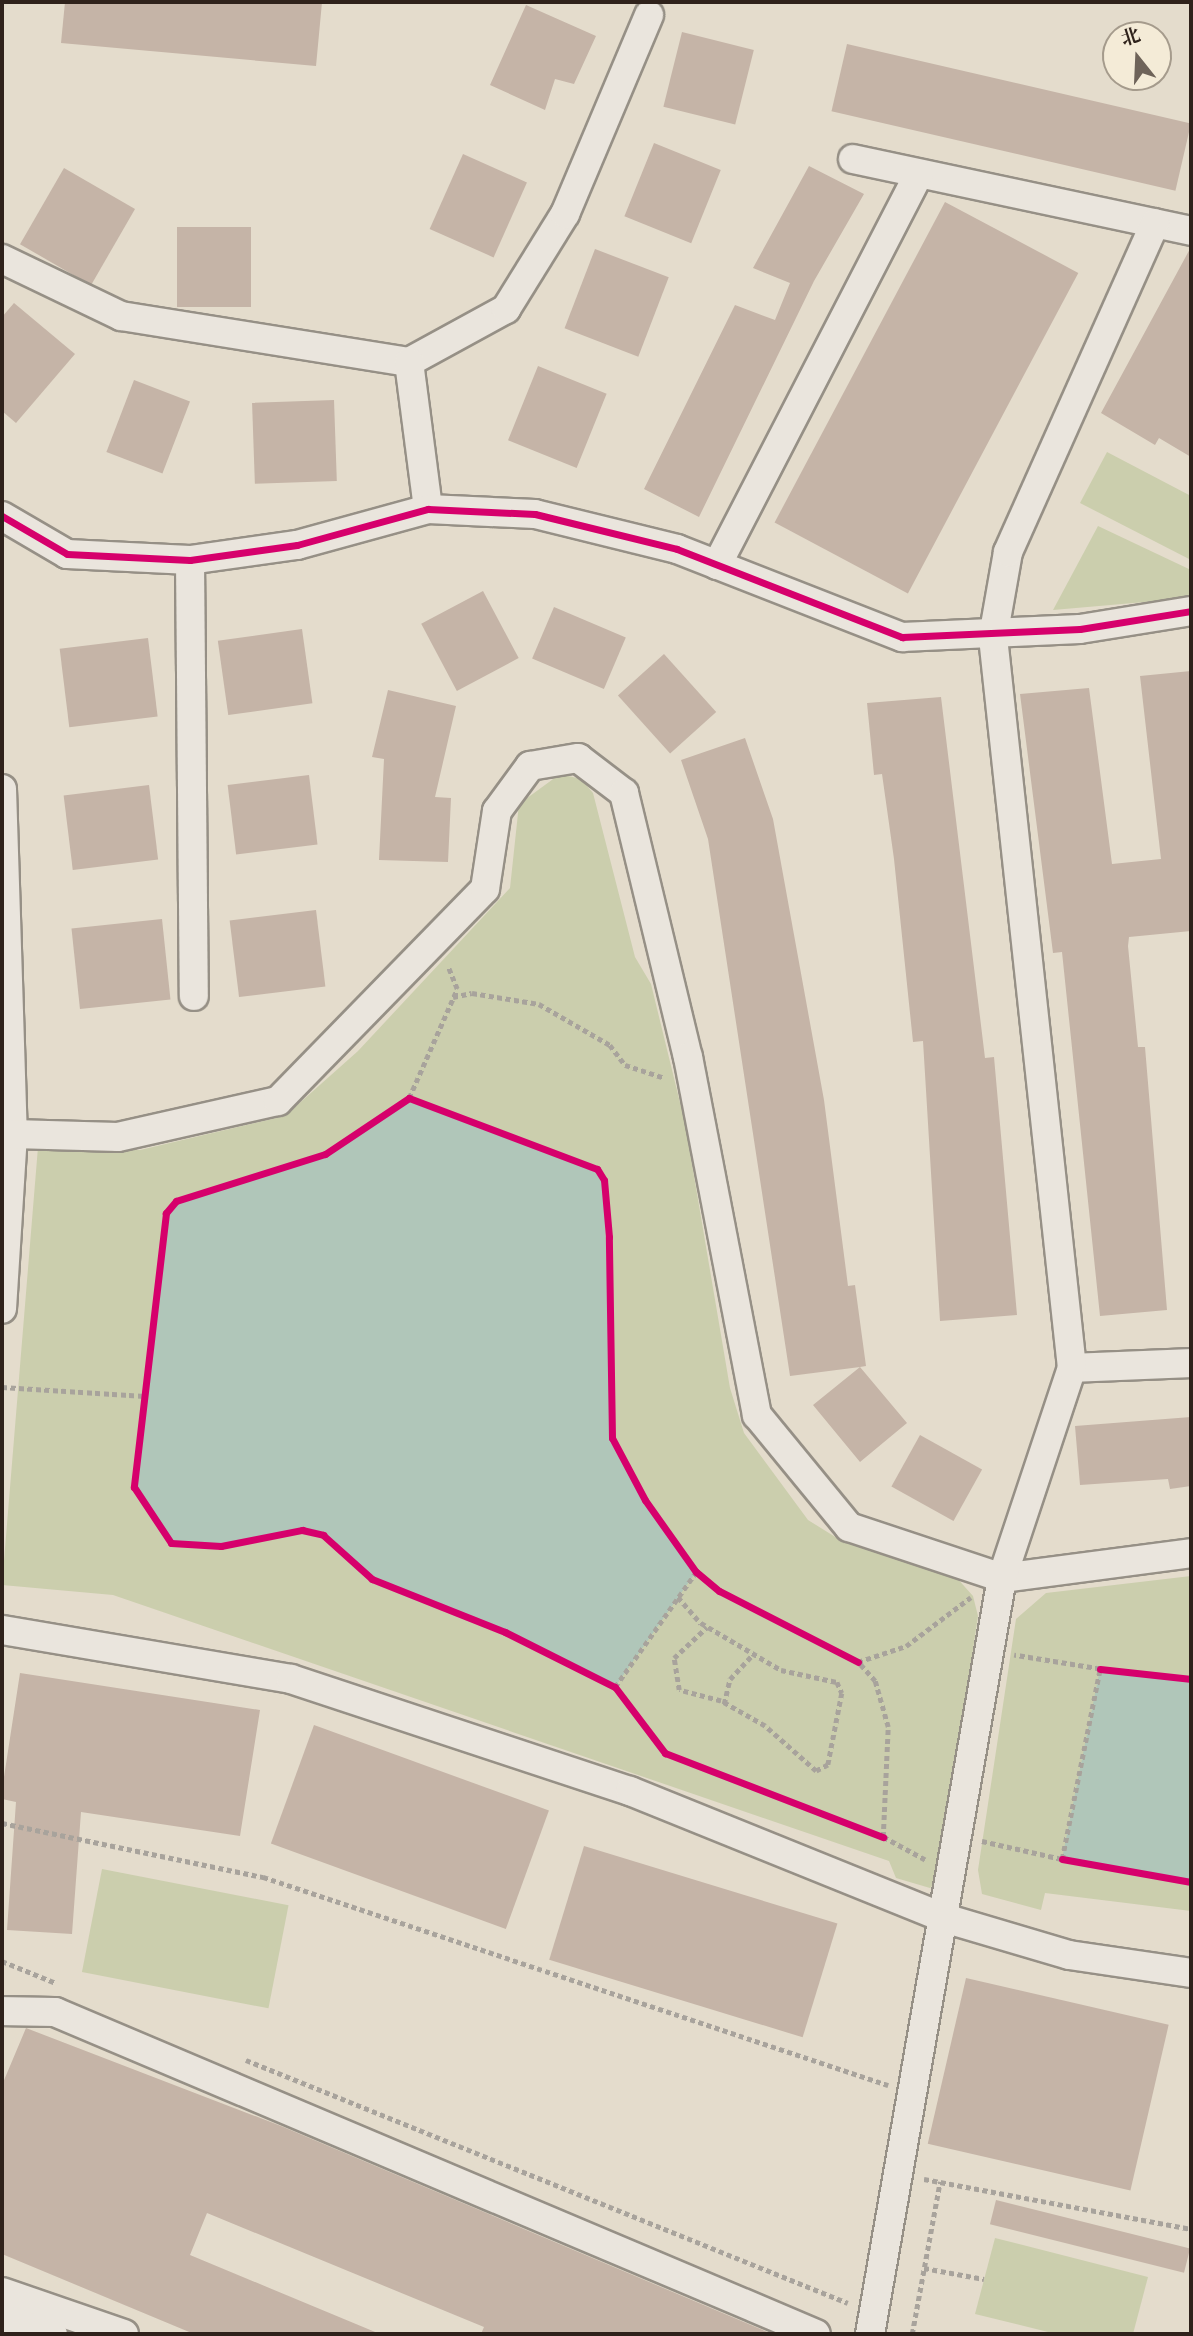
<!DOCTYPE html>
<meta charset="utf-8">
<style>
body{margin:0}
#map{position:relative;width:1193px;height:2336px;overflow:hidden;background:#e4dccc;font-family:"IM FELL English","Noto Serif SC",serif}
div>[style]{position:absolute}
.green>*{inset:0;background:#cbcead;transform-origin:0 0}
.water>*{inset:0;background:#b0c6b9}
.building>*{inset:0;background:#c5b4a7;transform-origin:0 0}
.path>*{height:4.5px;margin-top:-2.25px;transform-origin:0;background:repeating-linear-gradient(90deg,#a8a39c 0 5px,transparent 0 8.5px)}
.roads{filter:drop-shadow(2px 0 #969086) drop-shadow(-2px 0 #969086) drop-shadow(0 2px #969086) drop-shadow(0 -2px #969086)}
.minor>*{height:28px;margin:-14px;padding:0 14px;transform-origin:14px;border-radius:14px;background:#eae5dd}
.cycleway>*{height:7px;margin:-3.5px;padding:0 3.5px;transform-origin:3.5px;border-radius:3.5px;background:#d6006c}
span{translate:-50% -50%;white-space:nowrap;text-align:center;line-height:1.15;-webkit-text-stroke:7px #f4ebd7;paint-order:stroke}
.frame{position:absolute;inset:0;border:4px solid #2f221b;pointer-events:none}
.north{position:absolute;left:1102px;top:21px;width:70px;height:70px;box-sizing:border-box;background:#f4ebd7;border:2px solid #a59b8c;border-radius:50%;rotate:342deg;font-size:19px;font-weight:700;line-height:28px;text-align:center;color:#2f221b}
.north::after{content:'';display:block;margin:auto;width:24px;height:32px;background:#6e6359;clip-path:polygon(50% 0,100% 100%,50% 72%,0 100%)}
</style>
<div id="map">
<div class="green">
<div style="clip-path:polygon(1107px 452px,1191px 496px,1191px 560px,1080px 503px)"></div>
<div style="clip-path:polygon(1098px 526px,1191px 570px,1191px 598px,1053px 610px)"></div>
<div style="clip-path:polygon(560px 774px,581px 779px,593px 793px,635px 957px,651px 984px,685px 1123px,730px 1388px,744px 1433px,808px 1520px,837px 1538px,956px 1577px,973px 1596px,978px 1616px,939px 1879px,930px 1888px,896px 1878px,889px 1861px,113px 1595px,2px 1585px,38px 1147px,140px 1150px,285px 1116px,358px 1051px,510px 888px,519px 804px)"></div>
<div style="clip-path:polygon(1191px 1576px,1191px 1911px,1045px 1893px,1041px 1910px,982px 1894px,978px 1870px,1016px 1619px,1046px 1593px)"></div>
<div style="left:102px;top:1869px;width:190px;height:105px;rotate:11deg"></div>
<div style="clip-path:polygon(995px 2238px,1148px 2277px,1133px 2334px,1056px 2334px,975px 2314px)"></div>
</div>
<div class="water">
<div style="clip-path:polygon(409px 1098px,597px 1169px,604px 1180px,612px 1438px,645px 1500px,696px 1572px,615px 1687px,505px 1632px,372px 1579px,323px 1535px,302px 1530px,221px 1546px,171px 1543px,134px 1487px,166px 1213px,176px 1201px,325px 1154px)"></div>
<div style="clip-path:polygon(1100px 1669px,1191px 1679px,1191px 1882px,1062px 1859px)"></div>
</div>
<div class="building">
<div style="clip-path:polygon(65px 2px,322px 2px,316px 66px,61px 43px)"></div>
<div style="clip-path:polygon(526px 5px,596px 36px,574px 84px,555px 79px,545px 110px,490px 85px)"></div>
<div style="left:682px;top:32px;width:74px;height:77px;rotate:14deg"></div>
<div style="left:847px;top:44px;width:353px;height:69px;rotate:13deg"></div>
<div style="left:654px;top:143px;width:72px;height:79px;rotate:22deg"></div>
<div style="left:463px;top:154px;width:70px;height:82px;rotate:24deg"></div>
<div style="clip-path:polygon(809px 166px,864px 194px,814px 281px,699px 517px,644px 489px,735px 305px,775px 320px,790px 283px,753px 268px)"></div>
<div style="left:64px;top:168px;width:82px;height:88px;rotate:30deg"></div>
<div style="left:945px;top:202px;width:151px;height:363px;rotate:28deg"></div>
<div style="left:177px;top:227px;width:74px;height:80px"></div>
<div style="clip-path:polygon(1191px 247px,1191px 457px,1159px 438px,1155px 445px,1101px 413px)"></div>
<div style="left:595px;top:249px;width:79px;height:85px;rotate:21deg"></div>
<div style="clip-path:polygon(14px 303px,75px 354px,16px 423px,2px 411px,2px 317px)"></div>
<div style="left:538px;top:366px;width:74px;height:80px;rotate:22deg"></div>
<div style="left:134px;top:380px;width:60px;height:77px;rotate:21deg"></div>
<div style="left:334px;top:400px;width:81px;height:82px;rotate:88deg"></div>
<div style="left:483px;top:591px;width:76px;height:70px;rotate:62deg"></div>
<div style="left:554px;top:607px;width:78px;height:56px;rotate:23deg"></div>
<div style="left:302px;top:629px;width:75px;height:85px;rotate:82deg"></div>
<div style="left:148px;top:638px;width:79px;height:89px;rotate:83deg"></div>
<div style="left:664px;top:654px;width:78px;height:62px;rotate:48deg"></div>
<div style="clip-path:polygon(1191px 671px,1191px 931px,1129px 937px,1128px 946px,1138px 1047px,1145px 1047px,1167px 1310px,1100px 1316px,1062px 952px,1053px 953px,1020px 694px,1089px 688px,1112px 864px,1161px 859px,1140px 676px)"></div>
<div style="clip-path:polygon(388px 690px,456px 706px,435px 797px,451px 798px,448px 862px,379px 860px,384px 759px,372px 757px)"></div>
<div style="clip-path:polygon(941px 697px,985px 1058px,994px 1057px,1017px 1315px,940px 1321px,923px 1041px,913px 1042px,894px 859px,882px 774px,874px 775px,867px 703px)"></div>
<div style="clip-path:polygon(745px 738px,773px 819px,824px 1100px,848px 1286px,855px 1285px,866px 1366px,860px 1367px,907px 1423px,860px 1462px,813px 1405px,860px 1367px,790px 1376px,708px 839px,681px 760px)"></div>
<div style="left:309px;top:775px;width:70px;height:82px;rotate:83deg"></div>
<div style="left:149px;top:785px;width:75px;height:86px;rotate:83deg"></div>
<div style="left:316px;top:910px;width:77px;height:87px;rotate:83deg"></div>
<div style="left:162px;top:919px;width:81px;height:91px;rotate:84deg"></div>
<div style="clip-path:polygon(1191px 1417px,1191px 1486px,1170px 1489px,1168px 1479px,1080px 1485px,1075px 1426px)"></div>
<div style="left:920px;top:1435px;width:71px;height:59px;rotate:29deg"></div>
<div style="clip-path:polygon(20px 1673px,260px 1710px,240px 1836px,81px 1812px,72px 1934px,7px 1930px,16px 1802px,2px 1799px,2px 1790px)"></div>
<div style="left:314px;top:1725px;width:250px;height:126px;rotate:20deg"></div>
<div style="left:584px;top:1846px;width:265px;height:119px;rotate:17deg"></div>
<div style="left:966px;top:1978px;width:208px;height:170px;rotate:13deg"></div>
<div style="clip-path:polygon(26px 2028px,281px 2126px,772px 2334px,481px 2334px,484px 2327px,207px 2213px,190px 2255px,380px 2334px,194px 2334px,2px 2254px,2px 2085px)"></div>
<div style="left:996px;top:2200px;width:200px;height:25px;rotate:14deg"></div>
</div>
<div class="path">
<div style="left:453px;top:997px;width:19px;rotate:-12deg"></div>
<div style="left:472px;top:993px;width:68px;rotate:9.3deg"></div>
<div style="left:539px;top:1004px;width:82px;rotate:30deg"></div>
<div style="left:610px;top:1045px;width:25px;rotate:53deg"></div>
<div style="left:625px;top:1065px;width:40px;rotate:18deg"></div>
<div style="left:409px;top:1098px;width:119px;rotate:-66.2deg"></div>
<div style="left:457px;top:989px;width:24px;rotate:-112deg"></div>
<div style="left:2px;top:1387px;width:143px;rotate:3.6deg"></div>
<div style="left:678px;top:1597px;width:35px;rotate:49deg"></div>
<div style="left:701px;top:1623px;width:93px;rotate:30.4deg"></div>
<div style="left:781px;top:1670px;width:57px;rotate:12.1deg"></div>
<div style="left:837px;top:1682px;width:12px;rotate:66deg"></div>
<div style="left:842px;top:1693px;width:73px;rotate:101deg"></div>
<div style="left:828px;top:1765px;width:13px;rotate:153deg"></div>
<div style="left:816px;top:1771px;width:68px;rotate:-138.6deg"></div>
<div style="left:765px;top:1726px;width:51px;rotate:-150.4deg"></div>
<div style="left:721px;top:1701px;width:43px;rotate:-165.3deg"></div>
<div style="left:679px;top:1690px;width:32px;rotate:-99deg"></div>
<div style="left:674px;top:1658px;width:45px;rotate:-43.2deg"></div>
<div style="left:615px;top:1687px;width:141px;rotate:-54.8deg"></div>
<div style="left:724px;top:1704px;width:26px;rotate:-77deg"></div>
<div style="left:730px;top:1679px;width:34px;rotate:-47deg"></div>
<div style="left:2px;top:1823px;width:267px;rotate:11.7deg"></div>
<div style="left:263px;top:1877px;width:659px;rotate:18.41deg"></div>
<div style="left:982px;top:1841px;width:82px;rotate:12.7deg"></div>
<div style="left:1062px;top:1859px;width:194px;rotate:-78.7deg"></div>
<div style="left:1100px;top:1669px;width:87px;rotate:-170.8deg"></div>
<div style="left:925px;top:1860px;width:48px;rotate:-151.3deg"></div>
<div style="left:883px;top:1837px;width:110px;rotate:-87.4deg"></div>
<div style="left:888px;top:1727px;width:48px;rotate:-105.8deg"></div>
<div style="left:875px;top:1681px;width:25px;rotate:-132deg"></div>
<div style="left:858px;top:1662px;width:51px;rotate:-18.4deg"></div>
<div style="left:906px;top:1646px;width:81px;rotate:-37deg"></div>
<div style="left:2px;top:1961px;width:58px;rotate:22.2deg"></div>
<div style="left:246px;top:2060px;width:649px;rotate:21.98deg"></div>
<div style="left:924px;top:2179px;width:272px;rotate:10.6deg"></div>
<div style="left:924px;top:2268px;width:61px;rotate:10.4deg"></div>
<div style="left:912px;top:2334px;width:155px;rotate:-79.6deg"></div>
</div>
<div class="roads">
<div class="minor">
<div style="left:853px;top:159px;width:346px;rotate:12deg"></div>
<div style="left:2px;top:259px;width:132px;rotate:25.6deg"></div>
<div style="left:121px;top:316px;width:292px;rotate:9.1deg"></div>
<div style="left:409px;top:362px;width:111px;rotate:-28.7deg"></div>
<div style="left:506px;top:309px;width:112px;rotate:-58.2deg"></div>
<div style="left:565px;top:214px;width:216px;rotate:-67.1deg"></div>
<div style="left:409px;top:362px;width:148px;rotate:82.6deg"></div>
<div style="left:2px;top:516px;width:75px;rotate:30.3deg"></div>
<div style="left:67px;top:554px;width:123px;rotate:2.8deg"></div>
<div style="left:190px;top:560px;width:108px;rotate:-8deg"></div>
<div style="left:297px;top:545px;width:136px;rotate:-15.4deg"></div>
<div style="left:428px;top:509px;width:107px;rotate:2.7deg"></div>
<div style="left:535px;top:514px;width:146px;rotate:13.8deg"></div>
<div style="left:677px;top:549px;width:242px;rotate:21.4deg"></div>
<div style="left:902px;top:637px;width:178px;rotate:-2.6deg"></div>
<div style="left:1080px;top:629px;width:112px;rotate:-9.2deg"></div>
<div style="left:190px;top:560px;width:436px;rotate:89.5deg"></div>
<div style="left:717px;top:565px;width:440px;rotate:-62.7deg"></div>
<div style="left:2px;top:789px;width:345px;rotate:88.2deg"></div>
<div style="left:13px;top:1134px;width:175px;rotate:93.6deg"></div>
<div style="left:13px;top:1134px;width:105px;rotate:1.6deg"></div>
<div style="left:118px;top:1137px;width:164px;rotate:-12.7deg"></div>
<div style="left:278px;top:1101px;width:296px;rotate:-45.7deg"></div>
<div style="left:485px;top:889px;width:79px;rotate:-81.3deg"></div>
<div style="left:497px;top:811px;width:56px;rotate:-53.7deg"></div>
<div style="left:530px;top:766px;width:49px;rotate:-9.5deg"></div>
<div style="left:578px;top:758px;width:58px;rotate:37.3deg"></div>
<div style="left:624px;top:793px;width:272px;rotate:76.4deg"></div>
<div style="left:688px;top:1057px;width:365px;rotate:79.1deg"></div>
<div style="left:757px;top:1415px;width:145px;rotate:50.6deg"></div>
<div style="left:849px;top:1527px;width:161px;rotate:18.4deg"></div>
<div style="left:1002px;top:1578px;width:191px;rotate:-7.5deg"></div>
<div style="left:1072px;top:1368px;width:119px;rotate:-2.4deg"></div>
<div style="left:2px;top:1630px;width:293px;rotate:9.6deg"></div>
<div style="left:291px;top:1679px;width:357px;rotate:18.3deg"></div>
<div style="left:630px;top:1791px;width:339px;rotate:22deg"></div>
<div style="left:944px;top:1918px;width:130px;rotate:16.5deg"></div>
<div style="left:1069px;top:1955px;width:123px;rotate:8.4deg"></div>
<div style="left:2px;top:2011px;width:53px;rotate:1.1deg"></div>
<div style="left:55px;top:2012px;width:826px;rotate:22.93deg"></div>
<div style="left:2px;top:2292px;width:129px;rotate:19deg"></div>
<div style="left:2px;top:2319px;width:53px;rotate:16.4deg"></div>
<div style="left:870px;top:2334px;width:767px;rotate:-80.1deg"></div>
<div style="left:1002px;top:1578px;width:221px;rotate:-71.6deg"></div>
<div style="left:1072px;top:1368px;width:735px;rotate:-96.17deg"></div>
<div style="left:993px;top:637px;width:86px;rotate:-80deg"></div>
<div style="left:1008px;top:552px;width:360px;rotate:-65.9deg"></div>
</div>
</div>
<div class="cycleway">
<div style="left:2px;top:516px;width:75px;rotate:30.3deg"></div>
<div style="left:67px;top:554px;width:123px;rotate:2.8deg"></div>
<div style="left:190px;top:560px;width:108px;rotate:-8deg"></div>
<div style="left:297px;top:545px;width:136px;rotate:-15.4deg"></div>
<div style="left:428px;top:509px;width:107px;rotate:2.7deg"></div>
<div style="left:535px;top:514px;width:146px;rotate:13.8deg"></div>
<div style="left:677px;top:549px;width:242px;rotate:21.4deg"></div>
<div style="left:902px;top:637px;width:178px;rotate:-2.6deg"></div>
<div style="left:1080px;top:629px;width:112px;rotate:-9.2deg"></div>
<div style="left:858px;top:1662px;width:156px;rotate:-152.9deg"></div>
<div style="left:719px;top:1591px;width:30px;rotate:-140deg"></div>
<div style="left:696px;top:1572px;width:88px;rotate:-125.3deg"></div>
<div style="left:645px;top:1500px;width:70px;rotate:-118deg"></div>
<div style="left:612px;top:1438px;width:201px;rotate:-90.9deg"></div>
<div style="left:609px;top:1237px;width:57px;rotate:-95deg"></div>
<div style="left:604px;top:1180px;width:13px;rotate:-122deg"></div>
<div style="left:597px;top:1169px;width:201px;rotate:-159.3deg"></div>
<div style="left:409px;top:1098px;width:101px;rotate:146.3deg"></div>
<div style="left:325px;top:1154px;width:156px;rotate:162.5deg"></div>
<div style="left:176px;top:1201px;width:16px;rotate:130deg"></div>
<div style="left:166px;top:1213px;width:276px;rotate:96.7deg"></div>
<div style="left:134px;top:1487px;width:67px;rotate:56.5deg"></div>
<div style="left:171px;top:1543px;width:50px;rotate:3.4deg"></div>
<div style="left:221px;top:1546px;width:83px;rotate:-11.2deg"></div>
<div style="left:302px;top:1530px;width:22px;rotate:13deg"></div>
<div style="left:323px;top:1535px;width:66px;rotate:41.9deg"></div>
<div style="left:372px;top:1579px;width:143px;rotate:21.7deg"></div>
<div style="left:505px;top:1632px;width:123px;rotate:26.6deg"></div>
<div style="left:615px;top:1687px;width:83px;rotate:52.9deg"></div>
<div style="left:665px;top:1753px;width:234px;rotate:21.1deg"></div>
<div style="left:1100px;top:1669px;width:92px;rotate:6.3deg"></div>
<div style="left:1062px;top:1859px;width:131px;rotate:10.1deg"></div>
</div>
<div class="frame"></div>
<div class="north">北</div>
</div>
